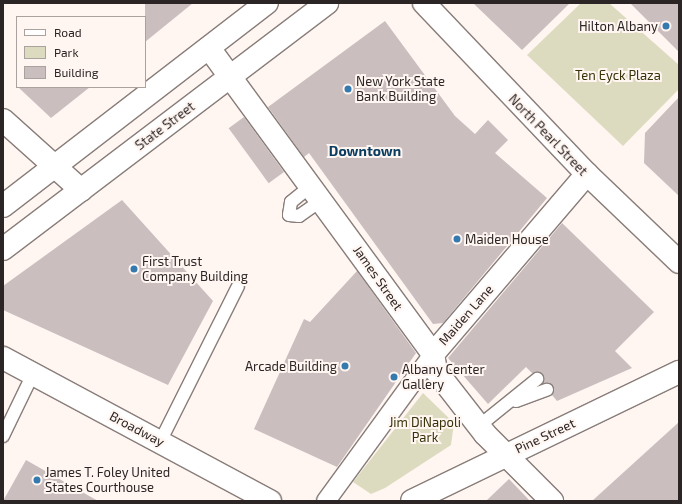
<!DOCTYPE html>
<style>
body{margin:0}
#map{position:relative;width:682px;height:504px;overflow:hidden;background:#fff5f1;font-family:"Exo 2",sans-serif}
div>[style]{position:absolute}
.green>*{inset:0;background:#dddbbf}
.building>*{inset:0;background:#cbbebf;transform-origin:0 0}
.roads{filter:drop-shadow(1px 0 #887d79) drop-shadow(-1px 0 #887d79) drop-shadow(0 1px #887d79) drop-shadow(0 -1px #887d79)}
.service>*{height:12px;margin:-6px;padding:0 6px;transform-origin:6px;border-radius:6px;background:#fff}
.pedestrian>*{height:18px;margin:-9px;padding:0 9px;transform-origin:9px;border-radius:9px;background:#fff}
.minor>*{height:22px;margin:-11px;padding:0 11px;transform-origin:11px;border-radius:11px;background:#fff}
.tertiary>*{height:22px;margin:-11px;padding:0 11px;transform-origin:11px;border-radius:11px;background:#fff}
.primary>*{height:22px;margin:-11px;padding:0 11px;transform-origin:11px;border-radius:11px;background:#fff}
.dots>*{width:11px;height:11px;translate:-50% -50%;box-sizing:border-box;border:2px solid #fff5f1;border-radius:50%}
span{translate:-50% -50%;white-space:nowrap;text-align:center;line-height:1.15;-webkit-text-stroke:4px #fff5f1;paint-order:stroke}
.poi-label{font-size:13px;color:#2b2625}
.right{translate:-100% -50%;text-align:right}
.left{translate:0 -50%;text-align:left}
.park-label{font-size:13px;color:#373309}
.street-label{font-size:13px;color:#2b2625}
.neighbourhood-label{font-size:14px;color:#083c60;font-weight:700}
.frame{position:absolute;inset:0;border:4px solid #2b2625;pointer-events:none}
.legend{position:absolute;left:16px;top:16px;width:130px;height:72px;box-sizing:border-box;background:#fff5f1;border:1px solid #aaa29f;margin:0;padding:5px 7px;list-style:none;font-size:12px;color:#2b2625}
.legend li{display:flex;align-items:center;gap:8px;height:20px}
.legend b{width:20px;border:1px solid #aaa29f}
</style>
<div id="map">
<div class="green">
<div style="clip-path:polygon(581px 3px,609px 3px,679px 65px,679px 89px,623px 146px,527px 55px)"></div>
<div style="clip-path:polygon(423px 393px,454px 423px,451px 445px,385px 488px,371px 494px,353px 482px)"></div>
</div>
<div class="building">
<div style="clip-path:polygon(145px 3px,193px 3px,145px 42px)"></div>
<div style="clip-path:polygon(473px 3px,570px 3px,522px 50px)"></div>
<div style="clip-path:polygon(630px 3px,679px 3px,679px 52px)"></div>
<div style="clip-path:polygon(385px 21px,455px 116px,475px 134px,488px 120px,508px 140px,495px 153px,547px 198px,443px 323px,433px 324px,309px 153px,304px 157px,268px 107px)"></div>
<div style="clip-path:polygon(18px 87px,90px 87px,51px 118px)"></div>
<div style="clip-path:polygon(679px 97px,679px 196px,644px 163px,645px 133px)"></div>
<div style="left:244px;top:117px;width:68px;height:19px;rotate:54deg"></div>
<div style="clip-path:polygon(122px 200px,213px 301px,168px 385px,3px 310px,3px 286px)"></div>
<div style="clip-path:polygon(562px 223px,654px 312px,615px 351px,632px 368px,557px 401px,552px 395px,552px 385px,543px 384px,543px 374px,532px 373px,526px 367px,488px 404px,448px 358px)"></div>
<div style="clip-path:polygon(357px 271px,416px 353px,337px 467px,254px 429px,304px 319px,310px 322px)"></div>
<div style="clip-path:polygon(679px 422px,679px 501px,592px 501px)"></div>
<div style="clip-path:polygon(26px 460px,98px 501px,3px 501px)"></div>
<div style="clip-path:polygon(509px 479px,530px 501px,486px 501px)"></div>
</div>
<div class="roads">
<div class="service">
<div style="left:312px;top:185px;width:27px;rotate:141deg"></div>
<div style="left:291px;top:202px;width:13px;rotate:99deg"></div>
<div style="left:289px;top:215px;width:10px;rotate:6deg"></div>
<div style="left:299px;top:216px;width:28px;rotate:-35deg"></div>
<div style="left:516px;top:401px;width:33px;rotate:-20deg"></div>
<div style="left:479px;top:426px;width:75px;rotate:-39deg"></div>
<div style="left:3px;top:436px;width:69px;rotate:-64.2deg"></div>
<div style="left:160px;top:442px;width:174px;rotate:-63.4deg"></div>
</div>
<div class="pedestrian">
<div style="left:326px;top:501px;width:182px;rotate:-53.9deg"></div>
</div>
<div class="minor">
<div style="left:209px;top:48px;width:379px;rotate:53.8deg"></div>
<div style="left:433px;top:354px;width:17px;rotate:80deg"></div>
<div style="left:436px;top:371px;width:80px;rotate:52.1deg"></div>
<div style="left:485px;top:434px;width:95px;rotate:45deg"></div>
<div style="left:3px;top:120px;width:105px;rotate:41.9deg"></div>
<div style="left:433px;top:354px;width:237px;rotate:-49.5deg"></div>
<div style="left:412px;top:501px;width:297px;rotate:-25.8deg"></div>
</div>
<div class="tertiary">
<div style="left:3px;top:358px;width:303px;rotate:28.2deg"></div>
</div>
<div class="primary">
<div style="left:424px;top:3px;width:236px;rotate:46.4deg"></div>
<div style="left:587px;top:174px;width:127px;rotate:43.7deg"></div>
<div style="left:3px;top:206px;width:333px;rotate:-37.6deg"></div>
<div style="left:3px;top:249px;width:407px;rotate:-37.2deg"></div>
</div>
</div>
<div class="dots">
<div style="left:666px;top:26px;background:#347aaf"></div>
<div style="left:348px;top:89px;background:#347aaf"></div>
<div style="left:457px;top:239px;background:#347aaf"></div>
<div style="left:134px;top:269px;background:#347aaf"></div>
<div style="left:345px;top:366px;background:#347aaf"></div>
<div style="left:394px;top:377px;background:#347aaf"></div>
<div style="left:37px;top:480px;background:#347aaf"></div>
</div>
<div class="poi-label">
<span class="right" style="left:658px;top:26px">Hilton Albany</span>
<span class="left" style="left:356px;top:89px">New York State<br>Bank Building</span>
<span class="left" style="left:465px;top:239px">Maiden House</span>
<span class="left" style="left:142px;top:269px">First Trust<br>Company Building</span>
<span class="right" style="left:337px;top:366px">Arcade Building</span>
<span class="left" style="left:402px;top:377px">Albany Center<br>Gallery</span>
<span class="left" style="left:45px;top:480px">James T. Foley United<br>States Courthouse</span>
</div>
<div class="park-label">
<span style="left:618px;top:75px">Ten Eyck Plaza</span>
<span style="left:425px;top:430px">Jim DiNapoli<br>Park</span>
</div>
<div class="street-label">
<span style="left:165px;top:126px;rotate:-37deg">State Street</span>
<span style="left:548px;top:135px;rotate:46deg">North Pearl Street</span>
<span style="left:378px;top:278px;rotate:55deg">James Street</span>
<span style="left:466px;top:315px;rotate:-49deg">Maiden Lane</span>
<span style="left:137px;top:429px;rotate:28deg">Broadway</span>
<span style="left:545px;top:436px;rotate:-25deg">Pine Street</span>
</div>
<div class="neighbourhood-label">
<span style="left:365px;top:151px">Downtown</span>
</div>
<div class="frame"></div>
<ul class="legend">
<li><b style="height:5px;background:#fff"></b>Road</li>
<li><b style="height:11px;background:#dddbbf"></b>Park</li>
<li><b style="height:11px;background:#cbbebf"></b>Building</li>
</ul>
</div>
